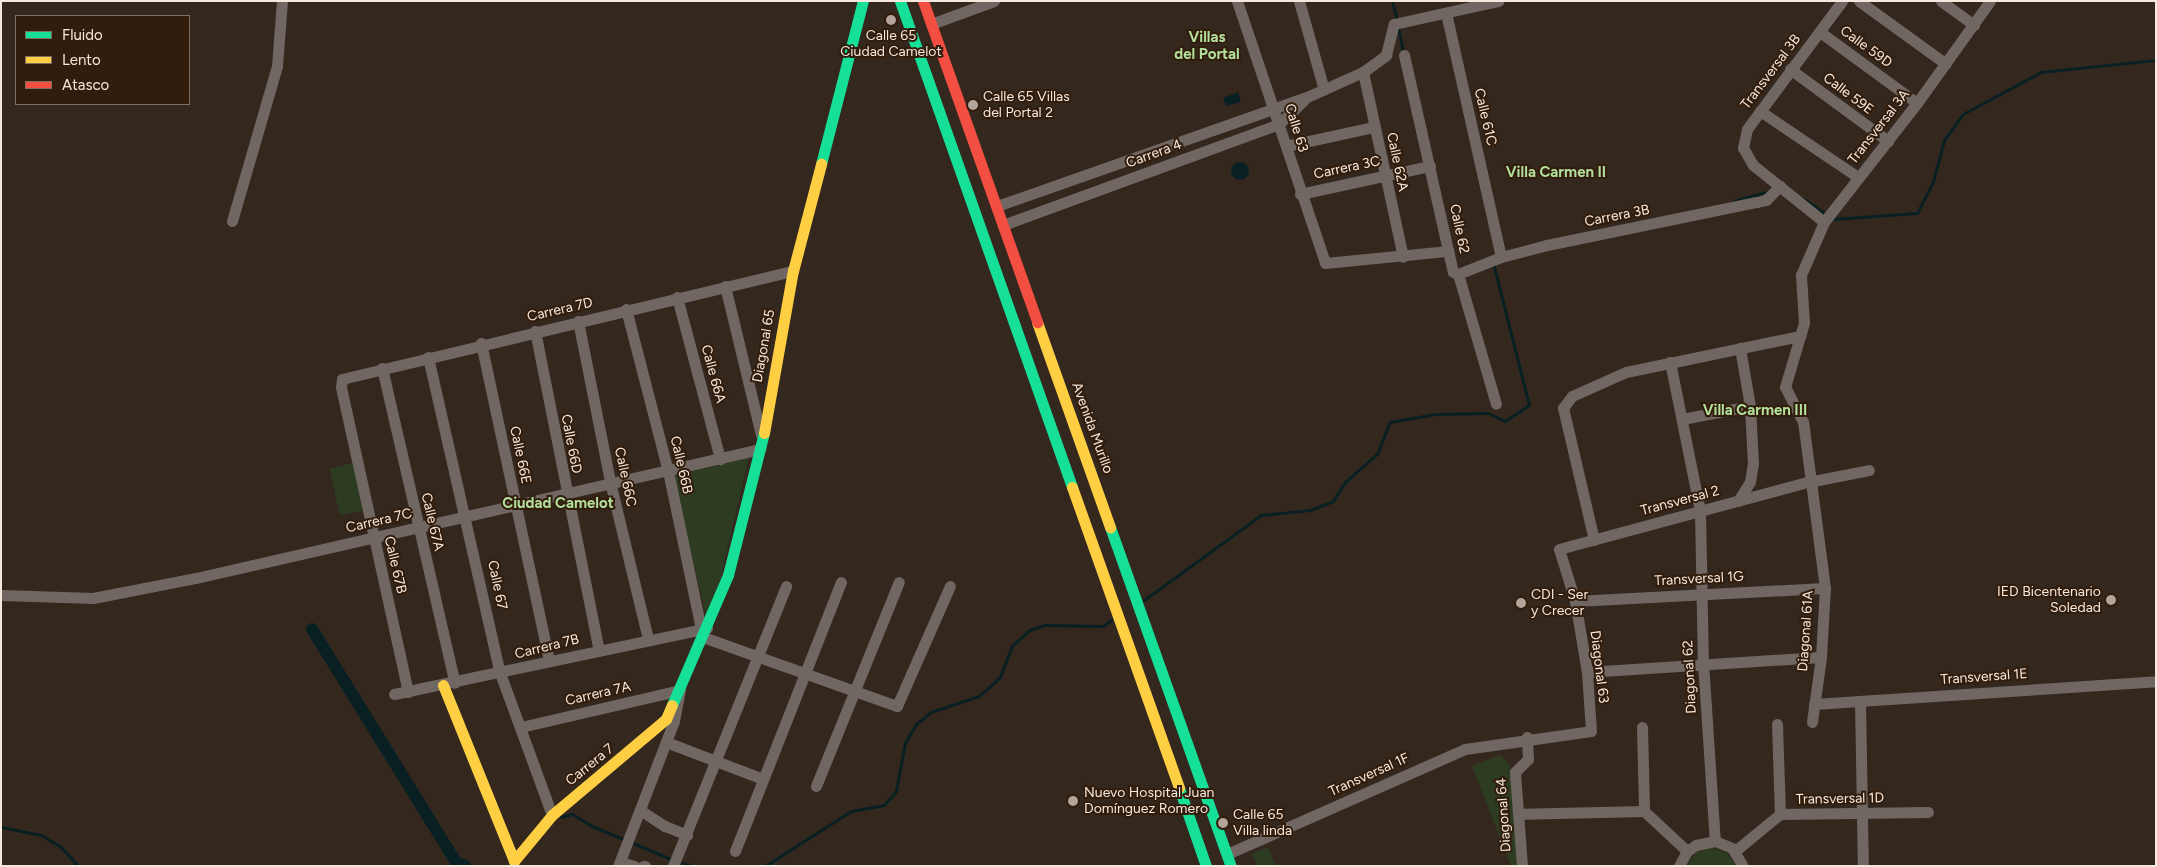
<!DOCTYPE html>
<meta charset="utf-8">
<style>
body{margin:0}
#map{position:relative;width:2157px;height:867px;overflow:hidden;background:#34281e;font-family:Figtree,sans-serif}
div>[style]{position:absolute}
.green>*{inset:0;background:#2d3b20;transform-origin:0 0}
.water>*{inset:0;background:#092023}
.round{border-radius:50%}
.stream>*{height:3px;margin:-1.5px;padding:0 1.5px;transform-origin:1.5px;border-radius:1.5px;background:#092023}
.canal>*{height:12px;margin:-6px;padding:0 6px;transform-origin:6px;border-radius:6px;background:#092023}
.street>*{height:11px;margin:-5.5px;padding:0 5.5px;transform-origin:5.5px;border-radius:5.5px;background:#706763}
.fast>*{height:11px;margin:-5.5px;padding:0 5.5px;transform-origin:5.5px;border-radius:5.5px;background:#16e098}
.slow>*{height:11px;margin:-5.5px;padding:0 5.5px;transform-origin:5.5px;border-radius:5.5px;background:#ffcf43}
.jam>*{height:11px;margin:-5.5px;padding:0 5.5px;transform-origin:5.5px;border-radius:5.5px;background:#f24e42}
.dots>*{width:14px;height:14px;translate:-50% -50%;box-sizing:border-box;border:2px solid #321d0c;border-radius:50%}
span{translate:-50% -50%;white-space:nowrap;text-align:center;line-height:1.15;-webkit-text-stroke:4px #321d0c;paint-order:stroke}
.poi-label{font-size:14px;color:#f7e8de}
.left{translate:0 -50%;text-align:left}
.right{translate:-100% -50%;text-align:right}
.street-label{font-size:14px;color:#f7e8de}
.neighbourhood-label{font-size:15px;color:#b3df9d;font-weight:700}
.frame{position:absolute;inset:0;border:2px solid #f7e8de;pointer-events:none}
.legend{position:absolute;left:15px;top:15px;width:175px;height:90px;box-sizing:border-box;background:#321d0c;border:1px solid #816e60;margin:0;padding:6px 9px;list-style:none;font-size:15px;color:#f7e8de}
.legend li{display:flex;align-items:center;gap:10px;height:25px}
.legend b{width:25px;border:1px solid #816e60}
</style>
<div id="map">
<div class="green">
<div style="clip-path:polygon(749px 457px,720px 581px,706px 615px,672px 474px)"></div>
<div style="left:354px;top:463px;width:48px;height:25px;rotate:78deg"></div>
<div style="clip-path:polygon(1500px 755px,1510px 765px,1512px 772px,1517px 866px,1511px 866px,1472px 766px)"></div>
<div style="clip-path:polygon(1268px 847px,1276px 866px,1257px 866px,1252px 854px)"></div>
<div style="clip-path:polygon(1711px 847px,1727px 853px,1736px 866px,1687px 866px,1695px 853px)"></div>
</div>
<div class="water">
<div style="clip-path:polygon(1238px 92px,1241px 102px,1226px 106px,1223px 98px)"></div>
<div class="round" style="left:1231px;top:162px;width:18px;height:18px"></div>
</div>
<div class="stream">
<div style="left:1392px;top:1px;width:20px;rotate:75deg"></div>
<div style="left:1398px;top:26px;width:26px;rotate:79deg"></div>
<div style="left:1804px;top:199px;width:35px;rotate:35deg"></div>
<div style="left:1833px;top:219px;width:84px;rotate:-4.1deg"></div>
<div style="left:1917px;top:213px;width:35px;rotate:-63deg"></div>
<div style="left:1933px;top:182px;width:43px;rotate:-75.3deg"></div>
<div style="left:1944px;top:140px;width:32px;rotate:-54deg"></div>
<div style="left:1963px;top:114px;width:89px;rotate:-28.3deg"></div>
<div style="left:2041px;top:72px;width:116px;rotate:-6deg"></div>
<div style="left:1734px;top:201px;width:33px;rotate:-16deg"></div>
<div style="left:1144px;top:600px;width:145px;rotate:-36deg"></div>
<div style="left:1261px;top:515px;width:49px;rotate:-5.8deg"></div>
<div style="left:1310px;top:510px;width:25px;rotate:-21deg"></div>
<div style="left:1333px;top:501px;width:22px;rotate:-58deg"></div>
<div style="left:1345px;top:482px;width:43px;rotate:-41.2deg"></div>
<div style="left:1377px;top:454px;width:35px;rotate:-68deg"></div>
<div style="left:1390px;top:422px;width:46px;rotate:-10.1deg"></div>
<div style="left:1435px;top:414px;width:53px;rotate:-1.1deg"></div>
<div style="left:1488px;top:413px;width:19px;rotate:25deg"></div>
<div style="left:1505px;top:421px;width:29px;rotate:-34deg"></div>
<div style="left:1529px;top:405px;width:146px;rotate:-104.2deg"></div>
<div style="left:561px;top:817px;width:11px;rotate:-15deg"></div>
<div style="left:572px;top:814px;width:23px;rotate:31deg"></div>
<div style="left:592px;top:826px;width:86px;rotate:22.7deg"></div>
<div style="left:1px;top:827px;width:41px;rotate:11.3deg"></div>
<div style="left:41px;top:835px;width:23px;rotate:31deg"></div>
<div style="left:61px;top:847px;width:25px;rotate:48deg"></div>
<div style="left:682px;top:863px;width:9px;rotate:18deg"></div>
<div style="left:765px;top:866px;width:102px;rotate:-32.6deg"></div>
<div style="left:851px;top:811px;width:34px;rotate:-10deg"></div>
<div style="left:884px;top:805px;width:18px;rotate:-49deg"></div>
<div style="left:896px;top:791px;width:49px;rotate:-79.4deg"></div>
<div style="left:905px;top:743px;width:22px;rotate:-60deg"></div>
<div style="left:916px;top:724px;width:19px;rotate:-39deg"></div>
<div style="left:931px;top:712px;width:51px;rotate:-18.4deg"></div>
<div style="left:979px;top:696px;width:28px;rotate:-42deg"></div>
<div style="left:1000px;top:677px;width:33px;rotate:-69deg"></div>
<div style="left:1012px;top:646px;width:23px;rotate:-43deg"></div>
<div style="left:1029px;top:630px;width:16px;rotate:-18deg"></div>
<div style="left:1044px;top:625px;width:59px;rotate:1deg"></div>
<div style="left:1103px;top:626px;width:10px;rotate:-37deg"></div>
</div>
<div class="canal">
<div style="left:312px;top:629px;width:274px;rotate:58.3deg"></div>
<div style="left:456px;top:862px;width:10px;rotate:24deg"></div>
</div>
<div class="street">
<div style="left:1237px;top:1px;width:276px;rotate:71.4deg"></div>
<div style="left:1325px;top:263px;width:124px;rotate:-5.6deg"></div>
<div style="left:1299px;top:1px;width:92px;rotate:74.3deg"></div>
<div style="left:1859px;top:1px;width:107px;rotate:35.9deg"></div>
<div style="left:1941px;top:1px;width:41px;rotate:36deg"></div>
<div style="left:1446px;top:13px;width:250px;rotate:77.3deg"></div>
<div style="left:931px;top:24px;width:67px;rotate:-20.1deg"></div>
<div style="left:1820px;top:32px;width:120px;rotate:36.2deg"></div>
<div style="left:1404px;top:55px;width:222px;rotate:77.3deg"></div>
<div style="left:1453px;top:272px;width:5px;rotate:22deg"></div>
<div style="left:1458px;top:274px;width:135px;rotate:73.7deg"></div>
<div style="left:1790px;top:69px;width:122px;rotate:36.3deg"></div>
<div style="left:1363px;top:72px;width:189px;rotate:77.8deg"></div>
<div style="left:1760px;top:111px;width:118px;rotate:34deg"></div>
<div style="left:1286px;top:146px;width:90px;rotate:-12.2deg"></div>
<div style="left:1300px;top:194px;width:133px;rotate:-12.2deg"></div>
<div style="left:997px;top:206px;width:329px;rotate:-19.4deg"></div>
<div style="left:1307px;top:97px;width:61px;rotate:-24.1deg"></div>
<div style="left:1363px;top:72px;width:29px;rotate:-36deg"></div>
<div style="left:1386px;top:55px;width:32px;rotate:-76deg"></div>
<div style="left:1394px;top:24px;width:107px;rotate:-12.5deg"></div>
<div style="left:232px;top:221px;width:161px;rotate:-73.8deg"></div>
<div style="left:277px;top:66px;width:65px;rotate:-85.6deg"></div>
<div style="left:1824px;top:222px;width:91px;rotate:-141.2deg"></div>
<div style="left:1753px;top:165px;width:20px;rotate:-120deg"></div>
<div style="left:1743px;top:148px;width:19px;rotate:-78deg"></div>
<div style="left:1747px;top:129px;width:159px;rotate:-53.4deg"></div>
<div style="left:1003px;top:225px;width:294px;rotate:-20.1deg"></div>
<div style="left:1279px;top:124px;width:35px;rotate:-44deg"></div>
<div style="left:1458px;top:274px;width:46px;rotate:-21.6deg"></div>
<div style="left:1501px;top:257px;width:48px;rotate:-14.6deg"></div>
<div style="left:1547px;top:245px;width:214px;rotate:-11.6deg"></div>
<div style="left:1757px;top:202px;width:9px;rotate:-13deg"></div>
<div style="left:1766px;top:200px;width:20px;rotate:-45deg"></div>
<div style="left:725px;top:286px;width:153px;rotate:76.4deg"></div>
<div style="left:677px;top:297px;width:168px;rotate:75.1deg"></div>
<div style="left:626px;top:309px;width:167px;rotate:75.5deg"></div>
<div style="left:668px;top:471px;width:161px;rotate:78.2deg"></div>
<div style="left:578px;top:321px;width:168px;rotate:78.7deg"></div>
<div style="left:611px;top:486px;width:157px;rotate:76.4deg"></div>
<div style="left:535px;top:331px;width:325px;rotate:78.7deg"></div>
<div style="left:481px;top:343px;width:325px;rotate:77.9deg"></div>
<div style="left:428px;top:357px;width:324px;rotate:77.2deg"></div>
<div style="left:500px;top:673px;width:151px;rotate:69.9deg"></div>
<div style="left:1670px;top:362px;width:152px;rotate:78.6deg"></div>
<div style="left:1700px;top:511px;width:151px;rotate:88.9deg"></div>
<div style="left:1703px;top:662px;width:179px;rotate:86.2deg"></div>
<div style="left:382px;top:368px;width:323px;rotate:77deg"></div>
<div style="left:1682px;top:419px;width:69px;rotate:-10.8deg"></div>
<div style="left:1738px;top:501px;width:22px;rotate:-58deg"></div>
<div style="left:1750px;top:482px;width:18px;rotate:-81deg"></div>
<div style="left:1753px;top:464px;width:58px;rotate:-93deg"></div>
<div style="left:1750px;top:406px;width:59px;rotate:-99.8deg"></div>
<div style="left:1594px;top:540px;width:136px;rotate:-103.2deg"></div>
<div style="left:1563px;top:408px;width:15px;rotate:-53deg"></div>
<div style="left:1572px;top:396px;width:59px;rotate:-24deg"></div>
<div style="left:1626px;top:372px;width:178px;rotate:-11.7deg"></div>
<div style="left:1px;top:595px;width:92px;rotate:1.9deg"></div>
<div style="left:93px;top:598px;width:105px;rotate:-11deg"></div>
<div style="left:196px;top:578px;width:579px;rotate:-12.88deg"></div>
<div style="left:1575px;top:601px;width:250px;rotate:-3deg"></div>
<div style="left:703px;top:637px;width:206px;rotate:19.6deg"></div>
<div style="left:897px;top:706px;width:131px;rotate:-66.2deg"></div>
<div style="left:1587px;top:672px;width:234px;rotate:-3.7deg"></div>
<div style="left:408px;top:692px;width:312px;rotate:-102.4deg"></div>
<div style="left:341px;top:387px;width:8px;rotate:-83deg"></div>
<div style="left:342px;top:379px;width:464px;rotate:-13.5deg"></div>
<div style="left:394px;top:694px;width:320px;rotate:-11.9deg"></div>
<div style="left:1860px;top:701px;width:165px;rotate:89deg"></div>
<div style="left:1814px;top:704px;width:343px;rotate:-3.8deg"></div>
<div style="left:1812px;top:722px;width:66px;rotate:-82.1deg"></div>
<div style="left:1821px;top:657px;width:69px;rotate:-86.7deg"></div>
<div style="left:1825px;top:588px;width:167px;rotate:-97.5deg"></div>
<div style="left:1803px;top:422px;width:39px;rotate:-117deg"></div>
<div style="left:1785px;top:387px;width:67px;rotate:-73.5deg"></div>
<div style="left:1804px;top:323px;width:48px;rotate:-93.6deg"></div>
<div style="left:1801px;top:275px;width:58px;rotate:-66.5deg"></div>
<div style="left:1824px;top:222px;width:151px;rotate:-52deg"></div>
<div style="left:1917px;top:103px;width:125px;rotate:-54.4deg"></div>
<div style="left:1777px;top:724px;width:90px;rotate:88.1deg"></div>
<div style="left:521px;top:727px;width:163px;rotate:-13.1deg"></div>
<div style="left:680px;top:690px;width:32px;rotate:101deg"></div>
<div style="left:674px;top:721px;width:155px;rotate:111.1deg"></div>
<div style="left:1642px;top:727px;width:84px;rotate:88.6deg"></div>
<div style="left:1644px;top:811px;width:59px;rotate:42.9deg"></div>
<div style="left:666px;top:742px;width:104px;rotate:20.9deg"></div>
<div style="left:816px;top:786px;width:220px;rotate:-67.9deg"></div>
<div style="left:640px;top:810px;width:30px;rotate:33deg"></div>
<div style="left:665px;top:826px;width:24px;rotate:22deg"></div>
<div style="left:1518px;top:814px;width:126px;rotate:-1.4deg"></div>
<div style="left:735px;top:851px;width:289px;rotate:-68.5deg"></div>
<div style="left:1735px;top:851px;width:58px;rotate:-39.4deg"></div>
<div style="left:1780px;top:814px;width:148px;rotate:-0.8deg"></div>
<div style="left:1227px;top:854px;width:260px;rotate:-23.8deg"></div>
<div style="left:1465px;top:749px;width:127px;rotate:-8.1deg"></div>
<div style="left:1591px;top:731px;width:59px;rotate:-93.9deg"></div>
<div style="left:1587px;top:672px;width:72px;rotate:-99.6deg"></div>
<div style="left:1575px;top:601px;width:54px;rotate:-107.1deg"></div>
<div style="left:1559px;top:549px;width:258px;rotate:-15.1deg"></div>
<div style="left:1808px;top:482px;width:62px;rotate:-11.1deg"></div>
<div style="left:620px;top:862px;width:15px;rotate:16deg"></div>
<div style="left:643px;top:866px;width:2px"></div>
<div style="left:673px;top:866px;width:302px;rotate:-68deg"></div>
<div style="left:1522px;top:866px;width:94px;rotate:-94.3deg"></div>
<div style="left:1515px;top:772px;width:18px;rotate:-45deg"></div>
<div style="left:1528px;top:759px;width:22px;rotate:-93deg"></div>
<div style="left:1679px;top:866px;width:17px;rotate:-62deg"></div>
<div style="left:1687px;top:851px;width:11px;rotate:-34deg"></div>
<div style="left:1696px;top:845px;width:19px;rotate:-12deg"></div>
<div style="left:1715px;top:841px;width:18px;rotate:22deg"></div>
<div style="left:1732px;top:848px;width:21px;rotate:59deg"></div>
</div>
<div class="fast">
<div style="left:900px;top:1px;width:516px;rotate:70.51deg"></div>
<div style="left:821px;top:164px;width:168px;rotate:-75.6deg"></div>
<div style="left:1110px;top:527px;width:360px;rotate:70.4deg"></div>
<div style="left:672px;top:705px;width:142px;rotate:-66.7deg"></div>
<div style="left:728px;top:575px;width:146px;rotate:-75.8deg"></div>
<div style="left:1179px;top:788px;width:83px;rotate:70.9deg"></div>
</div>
<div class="slow">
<div style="left:1037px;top:322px;width:218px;rotate:70.4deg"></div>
<div style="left:764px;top:433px;width:165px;rotate:-79.9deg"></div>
<div style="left:793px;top:271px;width:111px;rotate:-75.3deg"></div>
<div style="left:1072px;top:487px;width:319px;rotate:70.4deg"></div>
<div style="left:443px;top:685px;width:190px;rotate:68deg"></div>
<div style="left:514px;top:861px;width:60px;rotate:-50.4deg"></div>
<div style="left:552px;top:815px;width:149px;rotate:-40.1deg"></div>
<div style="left:666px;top:719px;width:15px;rotate:-67deg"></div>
</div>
<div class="jam">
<div style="left:923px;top:1px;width:341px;rotate:70.4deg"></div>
</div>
<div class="dots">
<div style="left:891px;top:20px;background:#b3a59b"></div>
<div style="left:973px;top:105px;background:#b3a59b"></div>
<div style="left:2111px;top:600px;background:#b3a59b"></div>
<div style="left:1521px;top:603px;background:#b3a59b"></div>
<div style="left:1073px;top:801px;background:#b3a59b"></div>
<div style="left:1223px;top:823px;background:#b3a59b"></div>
</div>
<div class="poi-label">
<span style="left:891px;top:44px">Calle 65<br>Ciudad Camelot</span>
<span class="left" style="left:983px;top:105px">Calle 65 Villas<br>del Portal 2</span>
<span class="right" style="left:2101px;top:600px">IED Bicentenario<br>Soledad</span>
<span class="left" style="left:1531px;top:603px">CDI - Ser<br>y Crecer</span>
<span class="left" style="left:1084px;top:801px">Nuevo Hospital Juan<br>Domínguez Romero</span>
<span class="left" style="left:1233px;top:823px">Calle 65<br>Villa linda</span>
</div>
<div class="street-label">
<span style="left:1866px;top:47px;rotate:36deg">Calle 59D</span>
<span style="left:1771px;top:72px;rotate:-53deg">Transversal 3B</span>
<span style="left:1848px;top:94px;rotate:37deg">Calle 59E</span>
<span style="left:1485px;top:117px;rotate:77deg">Calle 61C</span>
<span style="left:1879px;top:127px;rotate:-52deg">Transversal 3A</span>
<span style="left:1296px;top:128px;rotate:73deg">Calle 63</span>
<span style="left:1154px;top:154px;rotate:-20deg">Carrera 4</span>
<span style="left:1397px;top:162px;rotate:78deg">Calle 62A</span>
<span style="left:1347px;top:168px;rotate:-12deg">Carrera 3C</span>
<span style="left:1617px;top:216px;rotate:-11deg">Carrera 3B</span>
<span style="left:1459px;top:229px;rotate:78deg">Calle 62</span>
<span style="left:560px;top:310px;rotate:-13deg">Carrera 7D</span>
<span style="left:764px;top:346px;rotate:-80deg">Diagonal 65</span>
<span style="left:713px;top:374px;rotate:75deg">Calle 66A</span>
<span style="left:1092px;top:428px;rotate:70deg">Avenida Murillo</span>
<span style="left:571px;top:444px;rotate:79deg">Calle 66D</span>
<span style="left:520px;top:455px;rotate:78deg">Calle 66E</span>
<span style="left:681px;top:465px;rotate:77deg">Calle 66B</span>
<span style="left:625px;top:477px;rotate:78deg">Calle 66C</span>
<span style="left:1680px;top:501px;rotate:-15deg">Transversal 2</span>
<span style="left:379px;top:521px;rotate:-13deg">Carrera 7C</span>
<span style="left:432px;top:522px;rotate:77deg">Calle 67A</span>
<span style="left:395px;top:565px;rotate:77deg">Calle 67B</span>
<span style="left:1699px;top:579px;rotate:-3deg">Transversal 1G</span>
<span style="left:497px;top:585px;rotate:78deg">Calle 67</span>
<span style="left:1806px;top:631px;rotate:-86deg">Diagonal 61A</span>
<span style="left:547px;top:647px;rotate:-14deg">Carrera 7B</span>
<span style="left:1599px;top:667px;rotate:83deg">Diagonal 63</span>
<span style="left:1690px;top:677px;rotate:-93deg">Diagonal 62</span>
<span style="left:1984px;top:677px;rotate:-4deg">Transversal 1E</span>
<span style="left:598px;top:694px;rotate:-13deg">Carrera 7A</span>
<span style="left:590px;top:765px;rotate:-39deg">Carrera 7</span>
<span style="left:1369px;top:775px;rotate:-24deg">Transversal 1F</span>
<span style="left:1840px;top:799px;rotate:-1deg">Transversal 1D</span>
<span style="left:1504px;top:815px;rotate:-94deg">Diagonal 64</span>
</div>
<div class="neighbourhood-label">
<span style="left:1207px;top:46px">Villas<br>del Portal</span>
<span style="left:1556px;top:173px">Villa Carmen II</span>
<span style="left:1755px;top:411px">Villa Carmen III</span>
<span style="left:558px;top:504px">Ciudad Camelot</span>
</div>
<div class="frame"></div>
<ul class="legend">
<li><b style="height:6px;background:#16e098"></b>Fluido</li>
<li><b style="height:6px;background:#ffcf43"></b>Lento</li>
<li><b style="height:6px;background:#f24e42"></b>Atasco</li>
</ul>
</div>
